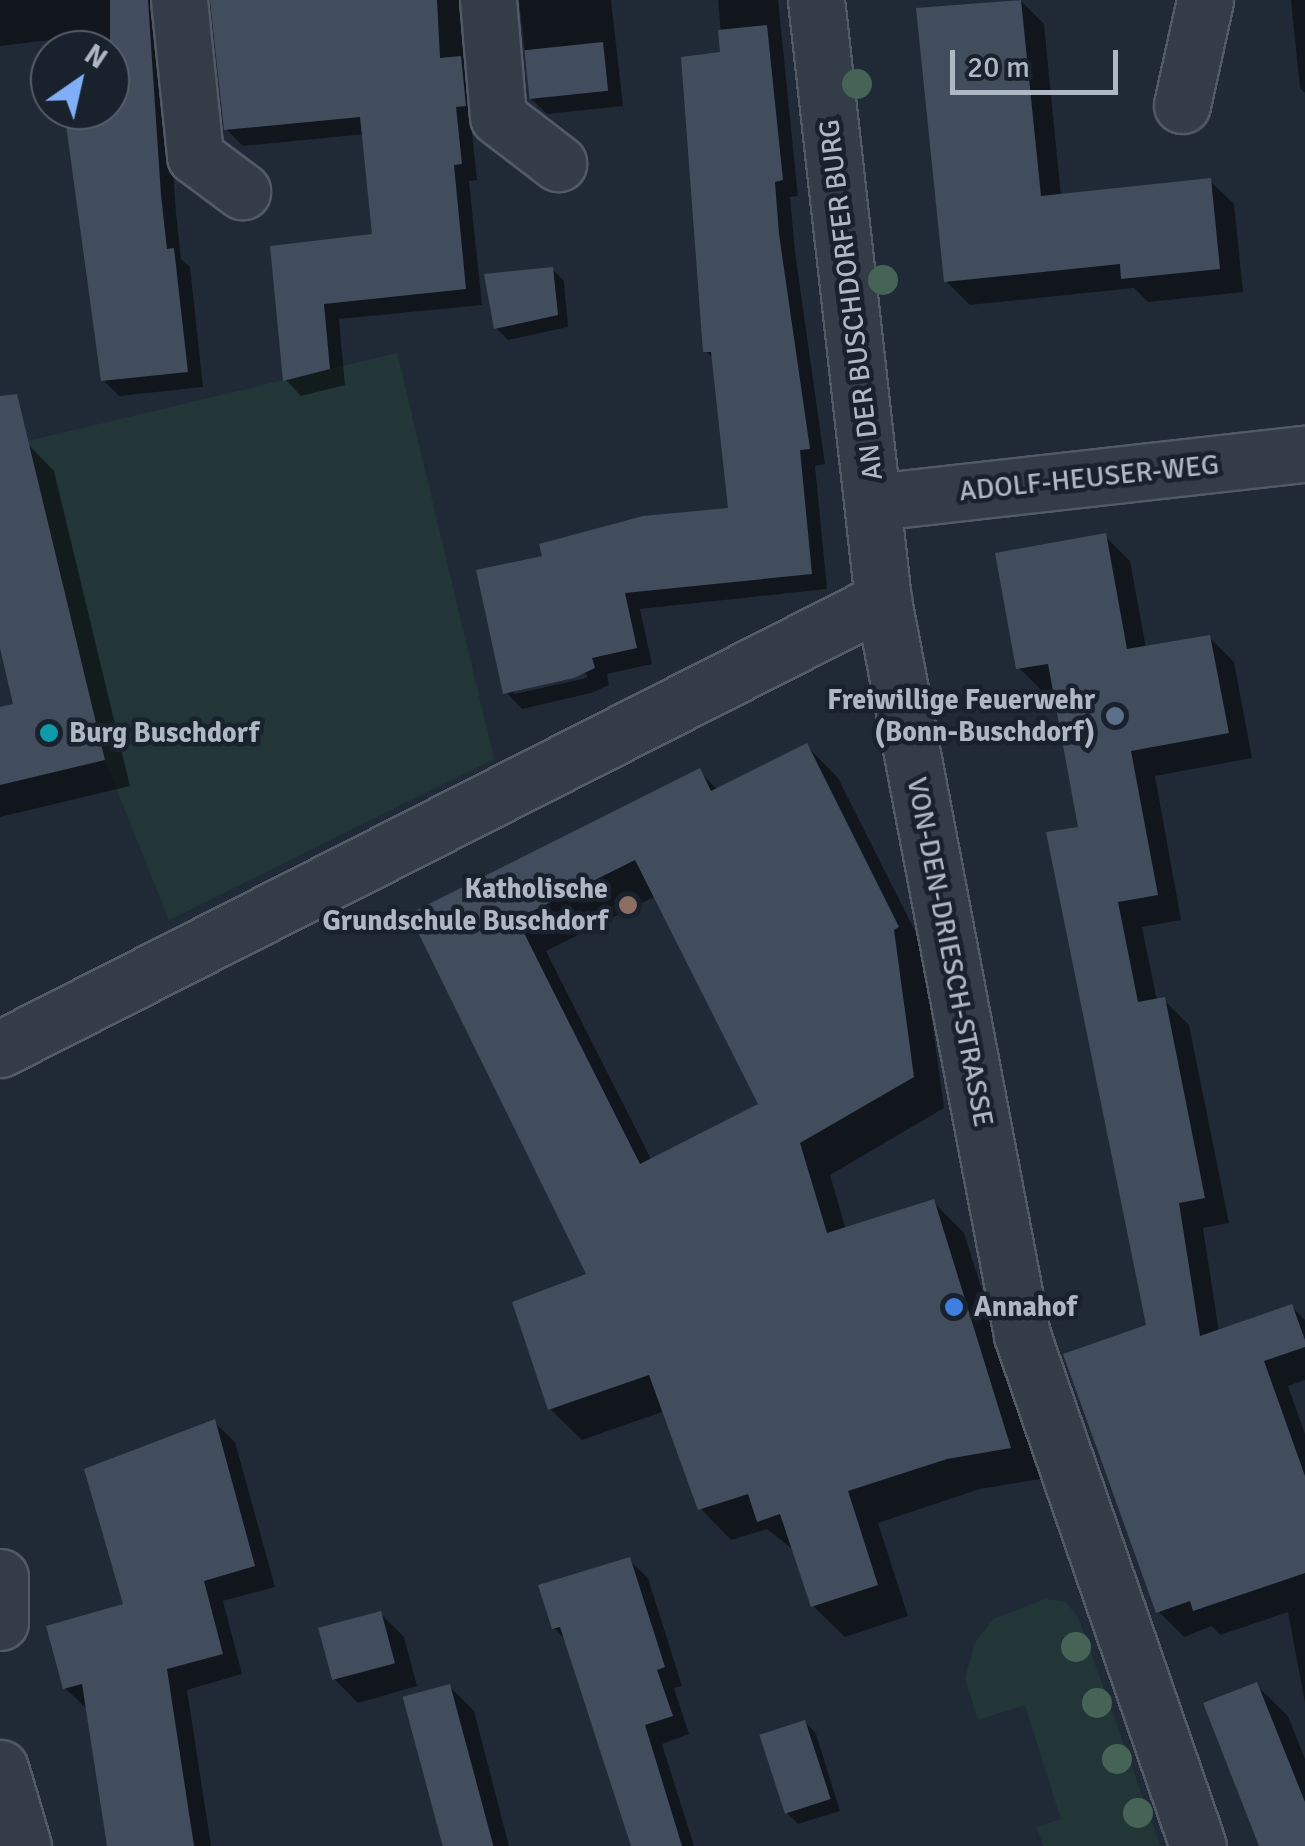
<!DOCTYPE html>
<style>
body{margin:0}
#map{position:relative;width:1305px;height:1846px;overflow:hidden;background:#202a37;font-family:Signika,sans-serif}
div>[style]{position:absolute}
.green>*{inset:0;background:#223638}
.shadow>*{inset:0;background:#0007}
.building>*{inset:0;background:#414d5c;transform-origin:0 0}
.roads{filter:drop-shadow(2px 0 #515a65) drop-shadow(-2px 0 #515a65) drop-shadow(0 2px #515a65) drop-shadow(0 -2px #515a65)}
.minor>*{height:55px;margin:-27.5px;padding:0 27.5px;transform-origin:27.5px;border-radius:27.5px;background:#333c47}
.trees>*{width:30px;height:30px;margin:-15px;border-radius:50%;background:#466456}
.dots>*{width:28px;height:28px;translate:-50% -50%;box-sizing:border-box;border:5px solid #19212c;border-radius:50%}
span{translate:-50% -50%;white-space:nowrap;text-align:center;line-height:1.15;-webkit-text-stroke:9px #19212c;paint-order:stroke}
.street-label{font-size:28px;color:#aeb7c4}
.poi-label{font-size:28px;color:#aeb7c4;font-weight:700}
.right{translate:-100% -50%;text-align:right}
.left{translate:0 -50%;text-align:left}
.north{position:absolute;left:30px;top:30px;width:100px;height:100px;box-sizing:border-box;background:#19212c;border:2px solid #555d69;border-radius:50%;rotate:34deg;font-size:28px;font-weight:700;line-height:40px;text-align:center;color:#aeb7c4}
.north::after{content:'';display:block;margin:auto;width:35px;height:45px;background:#80aff7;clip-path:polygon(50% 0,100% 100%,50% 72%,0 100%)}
.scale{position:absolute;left:950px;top:50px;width:168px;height:45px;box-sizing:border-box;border:5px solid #aeb7c4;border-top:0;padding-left:12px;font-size:30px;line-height:35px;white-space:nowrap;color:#aeb7c4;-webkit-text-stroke:8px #19212c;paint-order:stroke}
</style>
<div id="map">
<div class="green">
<div style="clip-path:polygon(397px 353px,494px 759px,169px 920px,105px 760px,28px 441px)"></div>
<div style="clip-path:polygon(1045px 1599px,1066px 1602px,1079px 1619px,1160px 1846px,1043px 1846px,1037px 1827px,1061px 1819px,1025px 1705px,978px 1720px,965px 1678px,975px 1643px,993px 1619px)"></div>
</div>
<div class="shadow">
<div style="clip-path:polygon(0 0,172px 0,163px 21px,176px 213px,181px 259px,190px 267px,203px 387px,119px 396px,103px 380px,66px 110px,110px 110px,110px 50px,60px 50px,59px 39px,0 46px)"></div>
<div style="clip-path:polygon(213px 0,481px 0,481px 121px,471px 122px,477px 180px,469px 181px,482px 305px,339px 319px,345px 385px,301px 396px,285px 379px,273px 248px,375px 237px,365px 134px,243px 146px,226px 129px)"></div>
<div style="clip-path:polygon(519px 0,611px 0,623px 106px,547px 114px,530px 98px)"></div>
<div style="clip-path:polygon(evenodd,718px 0,778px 0,798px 196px,790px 197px,795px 252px,825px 464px,815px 466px,827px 589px,640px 609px,652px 664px,607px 674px,609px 685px,591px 693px,522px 709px,506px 692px,479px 572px,730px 510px,714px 360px,706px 351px,723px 55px,718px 0,586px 673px,587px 678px,514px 694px,514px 689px,586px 673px)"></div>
<div style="clip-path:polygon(1020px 0,1044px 24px,1061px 196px,1210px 181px,1234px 204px,1243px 292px,1148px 302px,1134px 288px,970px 305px,946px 281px,919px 10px)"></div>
<div style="clip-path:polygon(1291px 0,1305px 0,1305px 93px,1300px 88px)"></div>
<div style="clip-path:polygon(552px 269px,564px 281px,568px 327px,508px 340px,496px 328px)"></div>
<div style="clip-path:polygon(28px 444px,54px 471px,130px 786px,0 817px,0 710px,16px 706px,0 637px,0 451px)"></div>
<div style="clip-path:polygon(1105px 536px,1130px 561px,1146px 648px,1209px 637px,1234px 662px,1252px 758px,1155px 776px,1181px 920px,1142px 927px,1157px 1001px,1164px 1000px,1189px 1025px,1229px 1223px,1203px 1228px,1219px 1332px,1292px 1307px,1305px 1320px,1305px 1380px,1288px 1386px,1305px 1434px,1305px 1703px,1288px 1612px,1220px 1635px,1212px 1626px,1184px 1637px,1158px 1611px,1149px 1326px,1080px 829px,1056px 691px,1044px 693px,1019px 668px)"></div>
<div style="clip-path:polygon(evenodd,807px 746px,838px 778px,929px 959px,924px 962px,944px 1108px,830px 1175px,846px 1230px,933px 1202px,964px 1233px,1041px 1479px,980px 1489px,878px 1523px,908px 1616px,845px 1637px,813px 1606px,795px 1551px,767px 1529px,731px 1540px,700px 1508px,665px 1411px,582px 1440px,550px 1409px,589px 1275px,412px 915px,699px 771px,718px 790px,807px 746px,656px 896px,762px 1105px,652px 1161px,546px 951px,656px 896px)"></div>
<div style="clip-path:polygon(214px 1422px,235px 1442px,275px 1587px,223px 1601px,242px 1674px,187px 1690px,211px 1846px,109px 1846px,86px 1708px,65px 1688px,126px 1605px)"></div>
<div style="clip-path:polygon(629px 1560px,648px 1578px,682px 1686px,674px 1688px,689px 1734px,662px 1744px,694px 1846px,639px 1846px,567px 1641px,554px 1628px)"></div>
<div style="clip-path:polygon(380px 1613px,404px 1637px,417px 1686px,358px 1703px,334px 1679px)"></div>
<div style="clip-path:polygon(1256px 1685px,1288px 1716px,1305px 1759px,1305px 1846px,1262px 1846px)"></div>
<div style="clip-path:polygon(450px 1687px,474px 1711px,509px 1846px,443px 1846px)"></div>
<div style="clip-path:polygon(805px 1722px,816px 1734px,840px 1811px,798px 1824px,786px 1812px)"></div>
</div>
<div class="building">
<div style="clip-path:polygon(110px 0,148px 0,161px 195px,167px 249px,174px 248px,188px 372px,101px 381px,64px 110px,110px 110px)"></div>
<div style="clip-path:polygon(210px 0,437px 0,440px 58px,461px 56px,466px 106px,456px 107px,462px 164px,454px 165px,466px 289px,324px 304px,330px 369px,283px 381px,270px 246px,372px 234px,360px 117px,224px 130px)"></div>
<div style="clip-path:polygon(1021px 0,1041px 196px,1211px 178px,1220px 269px,1121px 279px,1120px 264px,944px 282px,916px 8px)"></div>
<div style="clip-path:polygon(767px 25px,783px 180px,775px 182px,779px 234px,810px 449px,800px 450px,812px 574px,625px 593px,637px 648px,592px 658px,595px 668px,574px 678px,503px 694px,476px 570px,542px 556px,539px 544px,643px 516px,728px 508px,711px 352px,703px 352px,681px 57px,720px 52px,718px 30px)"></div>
<div style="left:603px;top:42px;width:49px;height:79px;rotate:84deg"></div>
<div style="clip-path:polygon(553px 267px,558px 315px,494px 329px,484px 274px)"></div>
<div style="clip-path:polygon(17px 394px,105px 760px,0 785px,0 707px,13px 704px,0 648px,0 396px)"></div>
<div style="clip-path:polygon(1106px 533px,1127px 649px,1210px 635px,1229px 733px,1131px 751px,1158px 895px,1118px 902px,1138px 1002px,1165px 997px,1205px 1198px,1179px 1203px,1200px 1336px,1292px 1304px,1305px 1340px,1305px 1347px,1264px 1361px,1305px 1476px,1305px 1573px,1193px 1611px,1190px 1601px,1156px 1613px,1063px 1354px,1146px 1325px,1046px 832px,1078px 827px,1048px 664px,1016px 669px,995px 553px)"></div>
<div style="clip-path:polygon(evenodd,807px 743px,899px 927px,894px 930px,914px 1077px,800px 1143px,827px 1233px,934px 1199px,1011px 1448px,947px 1459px,848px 1491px,878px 1585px,811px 1607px,780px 1514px,757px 1522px,748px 1494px,698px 1510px,649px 1375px,548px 1410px,512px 1302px,586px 1274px,409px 914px,700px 768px,711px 791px,807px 743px,635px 860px,758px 1104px,640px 1164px,517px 919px,635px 860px)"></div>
<div style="clip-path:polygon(215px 1419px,255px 1566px,204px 1581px,223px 1654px,167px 1669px,194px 1846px,107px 1846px,82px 1684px,63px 1689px,46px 1626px,123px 1604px,84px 1469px)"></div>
<div style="clip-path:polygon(630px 1557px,665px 1667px,657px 1670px,673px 1716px,645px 1725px,682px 1846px,631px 1846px,560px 1627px,552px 1629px,538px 1585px)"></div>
<div style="left:381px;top:1611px;width:54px;height:65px;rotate:75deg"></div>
<div style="clip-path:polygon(1257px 1682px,1305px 1802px,1305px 1846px,1259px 1846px,1203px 1703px)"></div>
<div style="left:450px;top:1684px;width:168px;height:49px;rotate:75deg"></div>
<div style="left:805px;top:1720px;width:83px;height:48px;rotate:72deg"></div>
</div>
<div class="roads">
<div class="minor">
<div style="left:179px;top:0;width:157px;rotate:84.1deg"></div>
<div style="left:195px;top:156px;width:59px;rotate:36.7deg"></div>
<div style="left:488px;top:0;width:117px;rotate:85.1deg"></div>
<div style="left:498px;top:117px;width:76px;rotate:37.5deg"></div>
<div style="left:816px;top:0;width:604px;rotate:83.63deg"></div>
<div style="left:883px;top:600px;width:748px;rotate:79.29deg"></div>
<div style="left:1022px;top:1335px;width:540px;rotate:71deg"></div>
<div style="left:1182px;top:105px;width:107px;rotate:-77.6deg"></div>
<div style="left:874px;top:502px;width:434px;rotate:-6.4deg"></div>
<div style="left:0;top:1049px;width:991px;rotate:-26.95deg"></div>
<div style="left:0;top:1577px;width:45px;rotate:90deg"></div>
<div style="left:0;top:1768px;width:81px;rotate:73.6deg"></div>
</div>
</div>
<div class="trees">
<div style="left:857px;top:84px"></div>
<div style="left:883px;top:280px"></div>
<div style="left:1076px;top:1647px"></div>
<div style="left:1097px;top:1703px"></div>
<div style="left:1117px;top:1759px"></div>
<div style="left:1138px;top:1813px"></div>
</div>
<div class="dots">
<div style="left:1115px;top:716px;background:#5c6f8a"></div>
<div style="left:49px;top:733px;background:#0f9aa8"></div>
<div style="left:628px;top:905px;background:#8d6e63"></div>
<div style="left:954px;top:1307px;background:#3f7fe0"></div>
</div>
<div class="street-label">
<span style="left:851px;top:300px;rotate:-97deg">AN DER BUSCHDORFER BURG</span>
<span style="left:1089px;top:478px;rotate:-6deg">ADOLF-HEUSER-WEG</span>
<span style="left:950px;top:952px;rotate:79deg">VON-DEN-DRIESCH-STRASSE</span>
</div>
<div class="poi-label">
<span class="right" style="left:1095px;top:716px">Freiwillige Feuerwehr<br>(Bonn-Buschdorf)</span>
<span class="left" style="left:69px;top:733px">Burg Buschdorf</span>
<span class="right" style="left:608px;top:905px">Katholische<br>Grundschule Buschdorf</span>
<span class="left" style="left:974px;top:1307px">Annahof</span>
</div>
<div class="north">N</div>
<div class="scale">20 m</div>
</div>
